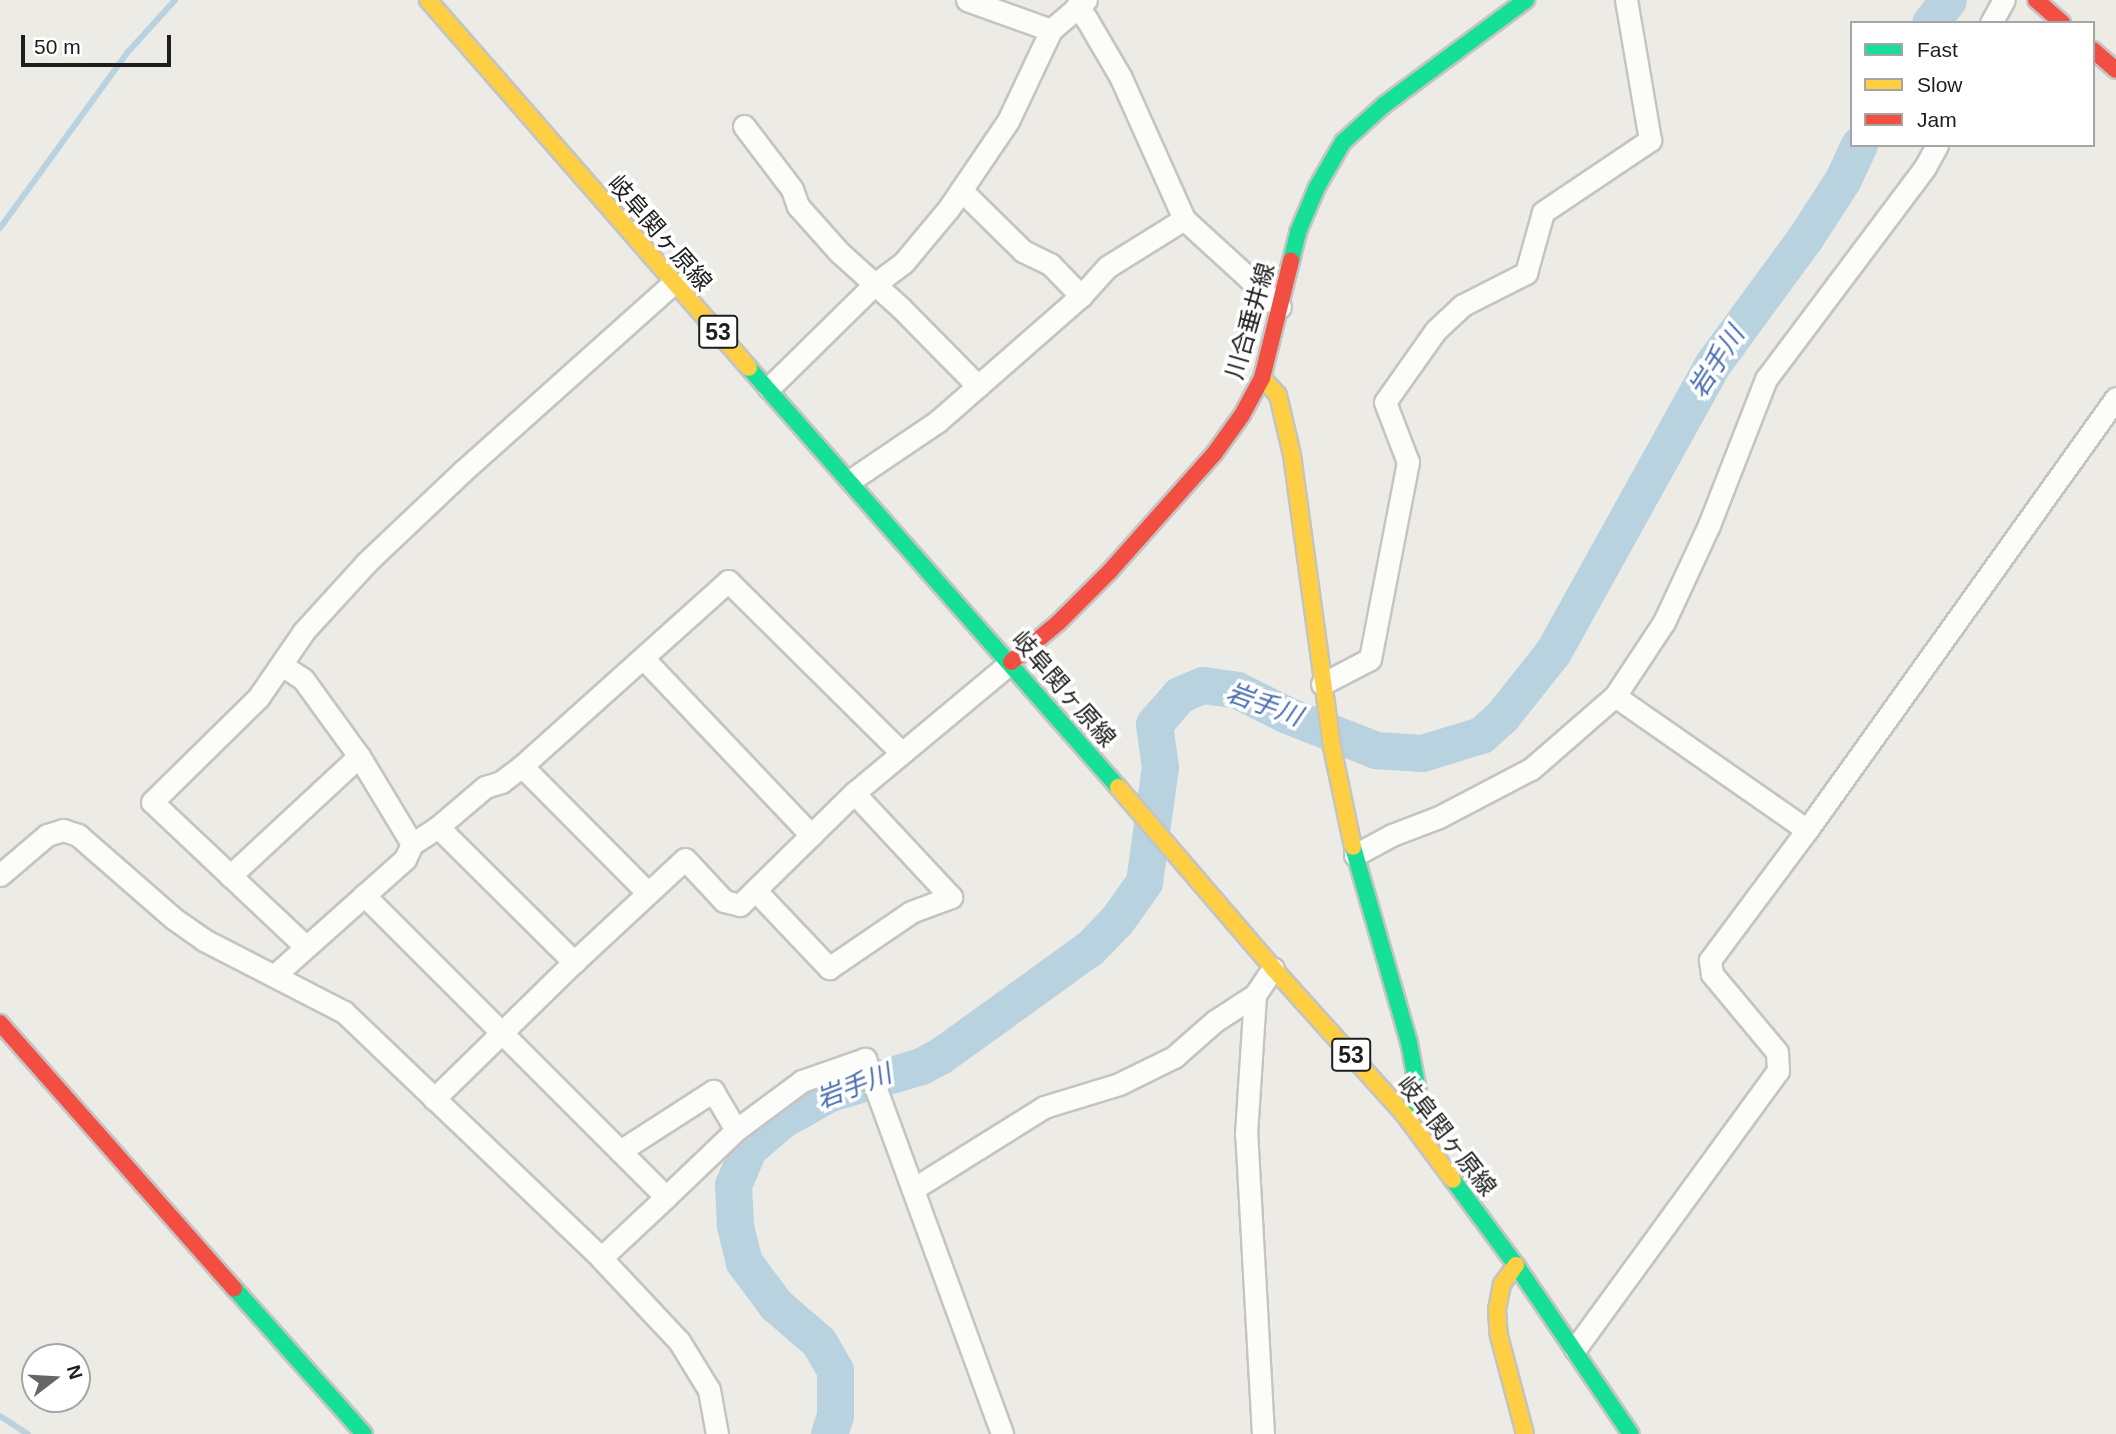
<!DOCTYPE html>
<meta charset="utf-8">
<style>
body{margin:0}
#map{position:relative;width:2116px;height:1434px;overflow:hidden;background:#ecebe6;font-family:Helvetica,"Noto Sans JP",sans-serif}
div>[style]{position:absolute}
.stream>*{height:6px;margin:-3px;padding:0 3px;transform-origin:3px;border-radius:3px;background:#b9d2e0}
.river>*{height:37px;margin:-18.5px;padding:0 18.5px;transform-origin:18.5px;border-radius:18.5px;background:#b9d2e0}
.roads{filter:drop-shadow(2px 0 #c5c4c2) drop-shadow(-2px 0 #c5c4c2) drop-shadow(0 2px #c5c4c2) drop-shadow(0 -2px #c5c4c2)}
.street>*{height:21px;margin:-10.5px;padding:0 10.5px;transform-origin:10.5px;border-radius:10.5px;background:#fcfcfb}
.fast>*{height:16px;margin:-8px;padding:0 8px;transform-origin:8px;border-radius:8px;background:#16e098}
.slow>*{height:16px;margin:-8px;padding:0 8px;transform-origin:8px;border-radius:8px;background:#ffcf43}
.jam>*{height:16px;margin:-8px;padding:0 8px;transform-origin:8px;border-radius:8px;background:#f24e42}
span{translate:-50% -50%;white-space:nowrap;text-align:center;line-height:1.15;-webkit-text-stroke:7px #fff;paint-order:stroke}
.shield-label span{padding:2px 5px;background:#fff;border:2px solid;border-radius:5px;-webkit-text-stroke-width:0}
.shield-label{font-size:23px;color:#1e1e1e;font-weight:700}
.street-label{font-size:24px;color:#1e1e1e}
.water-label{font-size:26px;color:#486daf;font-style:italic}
.legend{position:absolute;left:1850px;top:21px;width:245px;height:126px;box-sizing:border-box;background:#fff;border:2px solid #a5a5a5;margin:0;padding:9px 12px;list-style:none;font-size:21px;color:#1e1e1e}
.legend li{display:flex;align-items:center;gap:14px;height:35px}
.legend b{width:35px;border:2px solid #a5a5a5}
.north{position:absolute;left:21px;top:1343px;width:70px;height:70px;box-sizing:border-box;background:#fff;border:2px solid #a5a5a5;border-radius:50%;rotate:73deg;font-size:19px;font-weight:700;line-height:28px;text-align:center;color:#1e1e1e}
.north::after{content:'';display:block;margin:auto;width:24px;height:32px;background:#666664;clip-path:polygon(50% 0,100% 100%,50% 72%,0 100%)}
.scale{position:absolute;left:21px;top:35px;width:150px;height:32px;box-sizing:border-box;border:4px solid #1e1e1e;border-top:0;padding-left:9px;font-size:21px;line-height:24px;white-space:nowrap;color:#1e1e1e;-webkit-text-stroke:5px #fff;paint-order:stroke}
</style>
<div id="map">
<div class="stream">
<div style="left:0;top:228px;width:216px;rotate:-54deg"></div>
<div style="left:127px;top:53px;width:72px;rotate:-47.8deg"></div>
<div style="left:0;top:1416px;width:33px;rotate:33deg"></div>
</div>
<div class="river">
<div style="left:1930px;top:23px;width:29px;rotate:-52deg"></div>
<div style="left:829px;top:1434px;width:19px;rotate:-72deg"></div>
<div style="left:835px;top:1416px;width:46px;rotate:-90deg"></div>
<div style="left:835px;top:1370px;width:32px;rotate:-120deg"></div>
<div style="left:819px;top:1342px;width:57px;rotate:-139.3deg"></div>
<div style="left:776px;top:1305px;width:54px;rotate:-126.7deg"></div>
<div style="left:744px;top:1262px;width:38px;rotate:-104deg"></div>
<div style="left:735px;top:1225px;width:40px;rotate:-92.9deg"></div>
<div style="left:733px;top:1185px;width:39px;rotate:-67deg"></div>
<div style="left:748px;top:1149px;width:45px;rotate:-40.5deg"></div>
<div style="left:782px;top:1120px;width:55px;rotate:-29.4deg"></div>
<div style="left:830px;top:1093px;width:95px;rotate:-16.5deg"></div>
<div style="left:921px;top:1066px;width:21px;rotate:-28deg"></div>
<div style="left:940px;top:1056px;width:185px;rotate:-35.8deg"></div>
<div style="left:1090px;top:948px;width:39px;rotate:-46deg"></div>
<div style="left:1117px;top:920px;width:47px;rotate:-54.6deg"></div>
<div style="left:1144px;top:882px;width:116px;rotate:-82.1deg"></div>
<div style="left:1160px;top:767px;width:43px;rotate:-97.9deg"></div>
<div style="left:1154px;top:724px;width:38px;rotate:-49deg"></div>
<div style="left:1179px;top:695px;width:26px;rotate:-23deg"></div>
<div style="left:1203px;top:685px;width:34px;rotate:8deg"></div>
<div style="left:1237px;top:690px;width:56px;rotate:26.6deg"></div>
<div style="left:1287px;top:715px;width:96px;rotate:21.5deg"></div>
<div style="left:1376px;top:750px;width:46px;rotate:3.7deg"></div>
<div style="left:1422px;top:753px;width:62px;rotate:-17deg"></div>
<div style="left:1481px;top:735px;width:30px;rotate:-42deg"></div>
<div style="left:1503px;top:715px;width:80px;rotate:-51.6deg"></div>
<div style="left:1553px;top:652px;width:328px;rotate:-61deg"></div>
<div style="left:1712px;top:365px;width:157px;rotate:-53.8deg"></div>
<div style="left:1805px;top:238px;width:70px;rotate:-57.2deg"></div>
<div style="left:1843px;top:179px;width:38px;rotate:-65deg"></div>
</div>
<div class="roads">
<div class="street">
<div style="left:967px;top:0;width:89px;rotate:19.7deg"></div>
<div style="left:1076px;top:7px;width:15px;rotate:48deg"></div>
<div style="left:1086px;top:18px;width:69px;rotate:59.7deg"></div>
<div style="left:1121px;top:78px;width:154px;rotate:65.9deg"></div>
<div style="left:1184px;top:219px;width:130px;rotate:42.5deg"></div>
<div style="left:1991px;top:23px;width:26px;rotate:-61deg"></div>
<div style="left:744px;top:126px;width:79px;rotate:52.7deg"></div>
<div style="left:792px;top:189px;width:18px;rotate:71deg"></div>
<div style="left:798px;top:206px;width:62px;rotate:48.3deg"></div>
<div style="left:839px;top:252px;width:84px;rotate:42.1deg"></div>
<div style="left:901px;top:308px;width:110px;rotate:45.4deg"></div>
<div style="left:961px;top:190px;width:87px;rotate:44.5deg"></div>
<div style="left:1023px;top:251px;width:30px;rotate:26deg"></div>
<div style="left:1050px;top:264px;width:45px;rotate:45.9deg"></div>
<div style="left:769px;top:388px;width:148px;rotate:-44.5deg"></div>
<div style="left:875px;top:284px;width:36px;rotate:-37deg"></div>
<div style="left:904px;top:262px;width:70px;rotate:-50.2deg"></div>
<div style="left:949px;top:208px;width:105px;rotate:-55.9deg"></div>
<div style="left:1008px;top:121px;width:101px;rotate:-64.7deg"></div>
<div style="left:1051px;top:30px;width:46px;rotate:-40.6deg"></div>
<div style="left:851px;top:480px;width:105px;rotate:-34.1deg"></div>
<div style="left:938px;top:421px;width:190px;rotate:-41.2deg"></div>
<div style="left:1081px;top:296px;width:39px;rotate:-48deg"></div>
<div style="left:1107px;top:267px;width:91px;rotate:-31.9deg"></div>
<div style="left:644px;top:659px;width:243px;rotate:46.5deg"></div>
<div style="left:283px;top:666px;width:24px;rotate:33deg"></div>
<div style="left:303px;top:679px;width:95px;rotate:54deg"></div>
<div style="left:359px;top:756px;width:103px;rotate:58.9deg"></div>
<div style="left:1322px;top:684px;width:54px;rotate:-27.5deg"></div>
<div style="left:1370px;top:659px;width:201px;rotate:-79.1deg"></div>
<div style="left:1408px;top:462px;width:64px;rotate:-111deg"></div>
<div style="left:1385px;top:402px;width:88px;rotate:-54.7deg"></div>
<div style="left:1436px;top:330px;width:37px;rotate:-43deg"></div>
<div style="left:1463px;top:305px;width:71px;rotate:-26.9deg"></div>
<div style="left:1526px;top:273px;width:63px;rotate:-74.4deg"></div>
<div style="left:1543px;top:212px;width:129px;rotate:-33.9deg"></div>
<div style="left:1650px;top:140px;width:142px;rotate:-99.7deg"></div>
<div style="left:1615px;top:696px;width:234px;rotate:34.9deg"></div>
<div style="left:438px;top:827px;width:62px;rotate:-40.4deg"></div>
<div style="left:485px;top:787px;width:17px;rotate:-17deg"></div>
<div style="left:501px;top:782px;width:26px;rotate:-37deg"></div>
<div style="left:1355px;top:855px;width:42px;rotate:-28.4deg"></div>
<div style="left:1392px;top:835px;width:50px;rotate:-21deg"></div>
<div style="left:1439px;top:817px;width:104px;rotate:-27.6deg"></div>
<div style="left:1531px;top:769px;width:111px;rotate:-41deg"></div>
<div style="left:1615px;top:696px;width:89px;rotate:-56.5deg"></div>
<div style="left:1664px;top:622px;width:107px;rotate:-65.1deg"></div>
<div style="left:1709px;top:525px;width:157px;rotate:-68.7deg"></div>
<div style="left:1766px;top:379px;width:265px;rotate:-53.1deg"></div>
<div style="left:1925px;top:167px;width:25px;rotate:-61deg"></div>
<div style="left:0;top:875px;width:62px;rotate:-40.4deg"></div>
<div style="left:47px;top:835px;width:17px;rotate:-17deg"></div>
<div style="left:63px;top:830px;width:16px;rotate:18deg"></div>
<div style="left:78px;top:835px;width:126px;rotate:41.1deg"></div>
<div style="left:173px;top:918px;width:38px;rotate:35deg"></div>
<div style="left:204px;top:940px;width:157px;rotate:27.2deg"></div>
<div style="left:344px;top:1012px;width:356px;rotate:43.7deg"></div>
<div style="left:601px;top:1258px;width:114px;rotate:46.8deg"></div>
<div style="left:679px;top:1341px;width:57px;rotate:58.5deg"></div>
<div style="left:709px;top:1390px;width:45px;rotate:79.7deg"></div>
<div style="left:230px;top:876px;width:176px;rotate:-42.9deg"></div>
<div style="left:755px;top:890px;width:108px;rotate:46.5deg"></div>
<div style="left:829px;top:968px;width:99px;rotate:-34.3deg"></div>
<div style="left:911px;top:912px;width:43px;rotate:-20.6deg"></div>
<div style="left:951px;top:897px;width:142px;rotate:-133deg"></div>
<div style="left:648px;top:893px;width:179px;rotate:-134.8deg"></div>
<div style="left:522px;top:766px;width:277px;rotate:-41.9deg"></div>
<div style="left:728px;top:581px;width:243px;rotate:44.7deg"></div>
<div style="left:364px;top:895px;width:427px;rotate:45deg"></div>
<div style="left:666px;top:1197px;width:89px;rotate:136.8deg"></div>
<div style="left:305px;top:946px;width:210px;rotate:-136.7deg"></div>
<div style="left:152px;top:802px;width:148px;rotate:-44.5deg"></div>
<div style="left:258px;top:698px;width:81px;rotate:-55.5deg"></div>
<div style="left:304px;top:631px;width:92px;rotate:-47.6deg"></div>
<div style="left:366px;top:563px;width:134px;rotate:-43.5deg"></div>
<div style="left:463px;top:471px;width:282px;rotate:-41.8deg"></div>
<div style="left:276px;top:974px;width:173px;rotate:-41.7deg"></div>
<div style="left:405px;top:859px;width:17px;rotate:-65deg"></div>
<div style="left:412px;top:844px;width:31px;rotate:-33deg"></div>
<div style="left:438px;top:827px;width:192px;rotate:44.8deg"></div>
<div style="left:434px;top:1099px;width:196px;rotate:-44.4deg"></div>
<div style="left:574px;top:962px;width:151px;rotate:-42.9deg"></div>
<div style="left:685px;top:859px;width:57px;rotate:47.1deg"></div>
<div style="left:724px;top:901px;width:16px;rotate:14deg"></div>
<div style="left:740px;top:905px;width:160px;rotate:-44.5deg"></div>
<div style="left:854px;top:793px;width:204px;rotate:-39.8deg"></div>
<div style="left:620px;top:1151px;width:111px;rotate:-32.8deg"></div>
<div style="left:713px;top:1091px;width:45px;rotate:59.5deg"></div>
<div style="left:913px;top:1189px;width:155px;rotate:-32deg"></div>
<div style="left:1044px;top:1107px;width:78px;rotate:-17deg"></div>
<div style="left:1119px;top:1084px;width:61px;rotate:-26.1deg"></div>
<div style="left:1174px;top:1057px;width:55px;rotate:-41.3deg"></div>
<div style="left:1215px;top:1021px;width:48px;rotate:-33deg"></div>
<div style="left:666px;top:1197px;width:97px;rotate:-43.7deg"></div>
<div style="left:736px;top:1130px;width:82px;rotate:-36.6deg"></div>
<div style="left:802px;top:1081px;width:67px;rotate:-19.2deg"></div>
<div style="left:865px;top:1059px;width:399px;rotate:69.9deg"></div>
<div style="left:1575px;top:1349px;width:344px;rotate:-53.9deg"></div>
<div style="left:1778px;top:1071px;width:19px;rotate:-93deg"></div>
<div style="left:1777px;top:1052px;width:102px;rotate:-129.8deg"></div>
<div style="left:1712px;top:974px;width:14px;rotate:-98deg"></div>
<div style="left:1710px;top:960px;width:162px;rotate:-53.3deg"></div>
<div style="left:1807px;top:830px;width:531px;rotate:-54.42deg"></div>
<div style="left:1263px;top:1434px;width:300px;rotate:-93.2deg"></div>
<div style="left:1246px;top:1134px;width:139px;rotate:-86.3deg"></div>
<div style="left:1255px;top:995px;width:32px;rotate:-56deg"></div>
</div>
<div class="fast">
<div style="left:1291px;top:261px;width:30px;rotate:-76deg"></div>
<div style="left:1298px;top:232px;width:49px;rotate:-67.1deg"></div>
<div style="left:1317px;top:187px;width:52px;rotate:-60deg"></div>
<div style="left:1343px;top:142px;width:55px;rotate:-42.1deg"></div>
<div style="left:1384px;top:105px;width:177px;rotate:-36.5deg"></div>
<div style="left:749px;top:368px;width:558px;rotate:48.63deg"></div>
<div style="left:1353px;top:847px;width:203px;rotate:74deg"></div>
<div style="left:1409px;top:1042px;width:50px;rotate:79.6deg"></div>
<div style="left:1418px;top:1091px;width:27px;rotate:121deg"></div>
<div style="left:1453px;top:1180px;width:106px;rotate:53.5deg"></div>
<div style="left:1516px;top:1265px;width:204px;rotate:55.8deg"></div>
<div style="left:234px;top:1288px;width:195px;rotate:48.3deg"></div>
</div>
<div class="slow">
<div style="left:428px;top:0;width:488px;rotate:48.9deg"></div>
<div style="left:1262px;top:378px;width:23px;rotate:47deg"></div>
<div style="left:1278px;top:395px;width:62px;rotate:76.9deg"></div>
<div style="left:1292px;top:455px;width:295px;rotate:82.2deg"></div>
<div style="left:1332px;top:747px;width:102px;rotate:78.1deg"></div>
<div style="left:1118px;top:787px;width:238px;rotate:49.4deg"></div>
<div style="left:1273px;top:968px;width:196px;rotate:48.1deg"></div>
<div style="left:1404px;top:1114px;width:82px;rotate:53.4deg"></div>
<div style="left:1516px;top:1265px;width:24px;rotate:126deg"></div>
<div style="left:1502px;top:1284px;width:26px;rotate:101deg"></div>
<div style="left:1497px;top:1310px;width:26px;rotate:86deg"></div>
<div style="left:1499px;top:1336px;width:101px;rotate:75.1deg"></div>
</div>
<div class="jam">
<div style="left:2036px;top:0;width:35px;rotate:41deg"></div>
<div style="left:2093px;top:50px;width:30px;rotate:41deg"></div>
<div style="left:1011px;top:662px;width:62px;rotate:-39.8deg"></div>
<div style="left:1059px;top:622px;width:72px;rotate:-45deg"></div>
<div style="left:1110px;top:571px;width:157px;rotate:-48.4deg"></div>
<div style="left:1214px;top:454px;width:48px;rotate:-54.3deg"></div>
<div style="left:1242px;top:415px;width:42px;rotate:-61.6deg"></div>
<div style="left:1262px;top:378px;width:121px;rotate:-76.1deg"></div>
<div style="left:0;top:1023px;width:354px;rotate:48.6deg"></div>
</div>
</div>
<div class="shield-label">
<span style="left:718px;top:332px">53</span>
<span style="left:1351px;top:1055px">53</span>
</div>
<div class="street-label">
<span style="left:660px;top:233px;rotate:49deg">岐阜関ヶ原線</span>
<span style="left:1250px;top:321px;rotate:-74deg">川合垂井線</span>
<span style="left:1064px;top:689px;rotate:49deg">岐阜関ヶ原線</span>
<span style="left:1447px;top:1136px;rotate:52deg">岐阜関ヶ原線</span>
</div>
<div class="water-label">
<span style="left:1717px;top:362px;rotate:-57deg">岩手川</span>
<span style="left:1264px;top:705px;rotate:20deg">岩手川</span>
<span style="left:854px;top:1087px;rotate:-21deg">岩手川</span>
</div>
<ul class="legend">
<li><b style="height:9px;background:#16e098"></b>Fast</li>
<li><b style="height:9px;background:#ffcf43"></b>Slow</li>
<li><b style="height:9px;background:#f24e42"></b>Jam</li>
</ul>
<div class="north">N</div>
<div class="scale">50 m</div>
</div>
